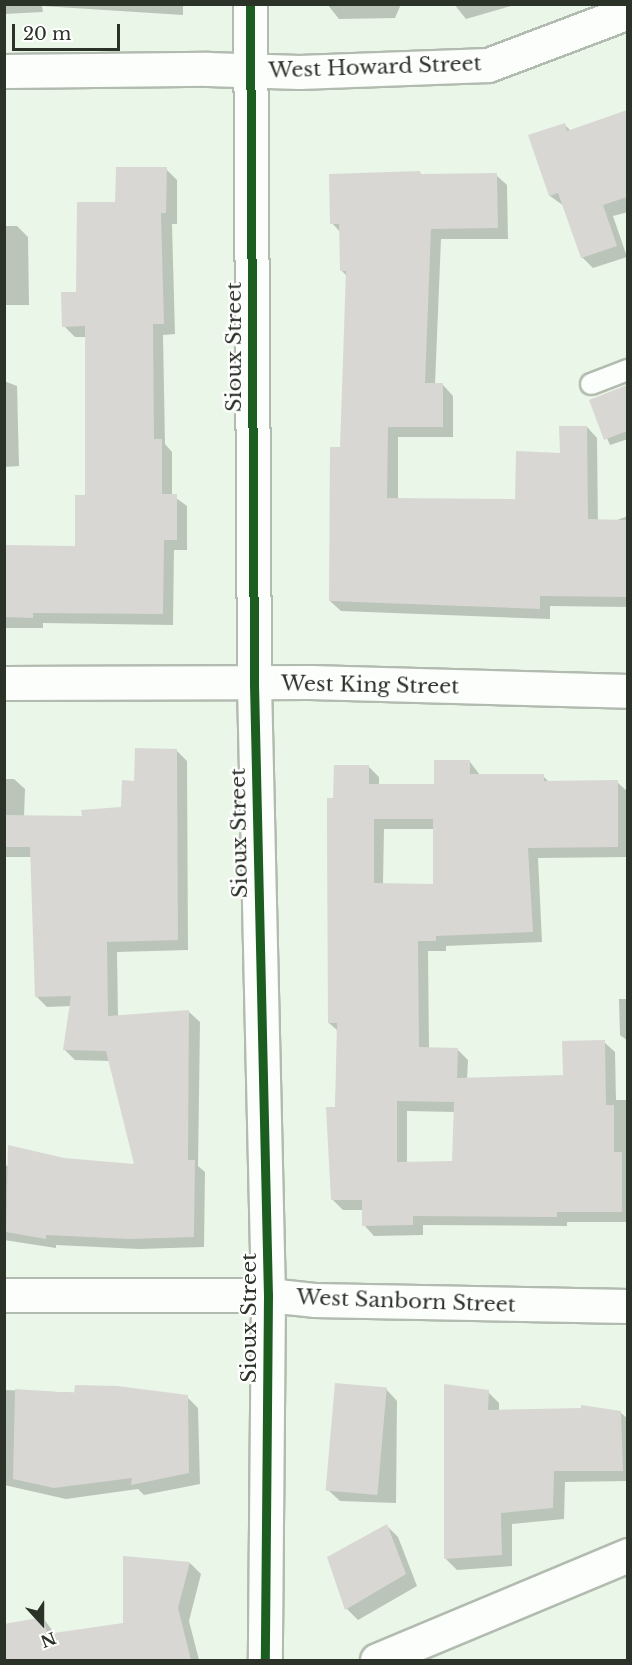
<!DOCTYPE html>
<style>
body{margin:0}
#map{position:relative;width:632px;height:1665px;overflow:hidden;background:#eaf6e7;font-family:"Libre Baskerville",serif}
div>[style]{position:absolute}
.shadow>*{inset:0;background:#0003}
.building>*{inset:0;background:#d8d7d4;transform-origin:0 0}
.roads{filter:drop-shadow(2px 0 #b2bbaf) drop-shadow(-2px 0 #b2bbaf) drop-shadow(0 2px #b2bbaf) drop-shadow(0 -2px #b2bbaf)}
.service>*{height:20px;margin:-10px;padding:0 10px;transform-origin:10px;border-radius:10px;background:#fcfefb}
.minor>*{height:33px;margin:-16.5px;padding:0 16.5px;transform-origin:16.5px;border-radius:16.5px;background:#fcfefb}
.tertiary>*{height:33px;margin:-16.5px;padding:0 16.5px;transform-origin:16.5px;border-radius:16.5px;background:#fcfefb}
.cycleway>*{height:9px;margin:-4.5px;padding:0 4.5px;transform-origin:4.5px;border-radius:4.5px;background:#1b5e20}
span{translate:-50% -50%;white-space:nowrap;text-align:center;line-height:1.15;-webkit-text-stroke:4.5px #fff;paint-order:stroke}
.street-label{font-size:21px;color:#2b3329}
.frame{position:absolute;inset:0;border:6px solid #2b3329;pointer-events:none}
.north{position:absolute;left:12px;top:1593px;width:60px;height:60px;-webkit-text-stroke:4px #fff;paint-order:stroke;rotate:159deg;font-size:16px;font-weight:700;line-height:24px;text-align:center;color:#2b3329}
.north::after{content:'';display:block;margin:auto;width:21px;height:27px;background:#2b3329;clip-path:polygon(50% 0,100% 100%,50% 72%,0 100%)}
.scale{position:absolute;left:12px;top:24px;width:108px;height:27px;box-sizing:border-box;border:3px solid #2b3329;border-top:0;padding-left:8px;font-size:18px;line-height:21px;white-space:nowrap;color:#2b3329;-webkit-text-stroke:4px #fff;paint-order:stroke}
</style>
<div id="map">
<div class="shadow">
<div style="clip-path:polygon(4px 4px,183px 4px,183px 15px,42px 6px,43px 12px,4px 14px)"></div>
<div style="clip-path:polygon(327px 4px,401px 4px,395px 18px,339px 19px)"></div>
<div style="clip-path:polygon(454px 4px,518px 4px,466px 19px)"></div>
<div style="clip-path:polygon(628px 111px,628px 212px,613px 216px,627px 257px,593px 268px,582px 257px,564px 206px,550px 196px,530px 136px,564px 124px,571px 131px)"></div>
<div style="clip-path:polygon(166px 169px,177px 180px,177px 224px,172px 224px,175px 334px,163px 335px,165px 444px,172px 452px,172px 495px,187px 506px,187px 550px,174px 550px,173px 625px,43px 623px,43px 628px,4px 628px,4px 546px,77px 547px,86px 496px,87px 337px,75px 337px,64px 326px,117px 204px)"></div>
<div style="clip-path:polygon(496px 175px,507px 185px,508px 239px,441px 239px,435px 385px,443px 385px,453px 396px,453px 437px,398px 437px,398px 500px,516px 500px,587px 427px,597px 438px,598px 527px,628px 516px,628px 607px,550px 606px,550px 619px,341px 611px,330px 601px,342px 449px,347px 276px,341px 270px,341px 233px,332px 223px)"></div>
<div style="clip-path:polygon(4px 226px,17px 226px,28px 237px,29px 305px,4px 305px)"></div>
<div style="clip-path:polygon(4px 381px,17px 386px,19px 466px,4px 467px)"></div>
<div style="clip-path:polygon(628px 387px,628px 439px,610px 445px,591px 401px)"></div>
<div style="clip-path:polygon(176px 750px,187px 761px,188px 950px,117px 952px,118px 1017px,189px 1012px,200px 1022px,198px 1166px,205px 1172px,204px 1247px,139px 1249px,56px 1245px,56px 1248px,4px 1240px,4px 1166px,64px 1160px,135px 1165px,110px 1061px,75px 1060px,65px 1050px,71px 1006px,47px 1007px,36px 996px,32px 857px,4px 857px,4px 779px,14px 779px,25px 789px,24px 817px,83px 818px,123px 808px,135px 782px)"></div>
<div style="clip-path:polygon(evenodd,470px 762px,480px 775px,543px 776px,550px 783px,617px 782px,628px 792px,628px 857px,538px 858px,542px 942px,446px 946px,446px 951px,428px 951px,429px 1049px,458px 1050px,468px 1060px,467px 1080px,564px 1077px,604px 1042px,615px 1052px,616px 1100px,628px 1100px,628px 1222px,567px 1222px,567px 1226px,423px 1225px,423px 1235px,374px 1236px,364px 1225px,364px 1210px,343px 1210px,332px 1199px,338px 1031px,329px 1023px,335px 800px,369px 767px,379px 777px,379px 785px,435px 785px,470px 762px,384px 829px,435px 829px,434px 886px,383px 885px,384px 829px,470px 762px,407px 1111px,455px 1112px,453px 1162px,407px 1163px,407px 1111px)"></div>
<div style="clip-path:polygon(619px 999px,628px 999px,628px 1041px,620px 1035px)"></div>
<div style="clip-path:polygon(386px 1389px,397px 1401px,396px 1503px,340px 1501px,328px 1490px)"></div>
<div style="clip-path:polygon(4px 1390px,187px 1397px,198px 1408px,200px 1484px,144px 1495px,138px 1489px,66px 1499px,4px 1485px)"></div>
<div style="clip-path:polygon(488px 1392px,499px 1403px,499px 1411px,620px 1412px,628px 1419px,628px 1481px,565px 1482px,564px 1519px,512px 1524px,512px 1566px,457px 1570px,446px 1559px)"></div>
<div style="clip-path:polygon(387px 1526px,398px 1537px,417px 1586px,358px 1620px,347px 1609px)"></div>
<div style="clip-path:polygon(190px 1563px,201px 1574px,189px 1621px,199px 1660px,4px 1660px,43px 1618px,55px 1634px,125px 1624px)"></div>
</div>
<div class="building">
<div style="clip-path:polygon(627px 110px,627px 197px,603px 205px,617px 246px,581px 258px,558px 193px,549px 196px,528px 135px,565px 123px,567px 131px)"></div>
<div style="clip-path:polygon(116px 167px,167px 167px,166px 213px,161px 213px,164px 324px,153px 324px,154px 439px,162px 439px,162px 494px,177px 494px,177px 540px,164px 540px,163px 614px,33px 613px,33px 618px,4px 617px,4px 545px,75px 546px,75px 495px,85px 495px,85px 326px,62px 327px,61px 292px,76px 292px,77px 202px,115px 202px)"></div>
<div style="clip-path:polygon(420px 171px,421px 174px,497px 173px,498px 228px,431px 229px,425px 383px,443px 383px,443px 427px,388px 427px,387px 498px,515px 499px,516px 451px,560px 453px,559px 426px,587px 426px,588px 519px,627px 520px,627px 597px,540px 596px,540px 609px,329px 601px,330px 447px,340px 447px,346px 271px,340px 271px,339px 224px,330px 224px,329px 174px)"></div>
<div style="clip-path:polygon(627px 385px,627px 431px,604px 440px,589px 400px)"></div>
<div style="clip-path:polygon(135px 748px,177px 749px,178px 940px,107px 942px,108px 1016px,189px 1010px,188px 1160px,195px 1160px,194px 1237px,128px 1239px,46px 1235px,46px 1239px,6px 1232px,8px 1145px,64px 1158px,134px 1164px,106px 1051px,63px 1050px,71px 996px,35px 997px,30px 847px,4px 847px,4px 815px,82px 816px,81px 810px,121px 807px,122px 780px,134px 781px)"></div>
<div style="clip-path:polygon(evenodd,434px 760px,470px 760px,470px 774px,544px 774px,544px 781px,618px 780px,618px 847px,528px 848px,533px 932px,436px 936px,436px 941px,418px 941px,419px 1047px,458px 1048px,457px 1078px,563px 1075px,562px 1041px,605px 1040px,606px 1105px,614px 1105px,614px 1152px,622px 1152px,622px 1212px,557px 1212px,557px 1217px,413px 1216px,413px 1225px,362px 1226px,362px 1200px,331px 1200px,326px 1107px,335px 1107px,337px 1023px,328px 1023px,327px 833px,327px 798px,333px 798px,334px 765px,369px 765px,369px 784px,434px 784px,434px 760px,374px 819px,433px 819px,433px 884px,374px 883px,374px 819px,434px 760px,397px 1101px,454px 1102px,452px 1161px,397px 1162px,397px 1101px)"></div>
<div style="left:335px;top:1383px;width:52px;height:108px;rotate:5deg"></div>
<div style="clip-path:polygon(444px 1384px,489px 1390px,488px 1410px,581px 1408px,581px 1405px,621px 1411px,623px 1471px,554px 1471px,553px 1508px,501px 1513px,502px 1555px,444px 1559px)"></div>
<div style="clip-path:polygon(75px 1385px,117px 1386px,188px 1395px,189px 1473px,131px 1485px,132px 1478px,54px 1488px,13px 1479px,15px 1389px,74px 1393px)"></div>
<div style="clip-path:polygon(387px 1524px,406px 1574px,345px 1610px,327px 1557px)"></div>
<div style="clip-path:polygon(123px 1556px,190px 1562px,178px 1608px,191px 1660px,4px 1660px,4px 1624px,44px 1617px,47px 1634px,123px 1623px)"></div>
</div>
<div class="roads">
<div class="service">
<div style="left:591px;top:384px;width:40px;rotate:-21deg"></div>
</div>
<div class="minor">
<div style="left:4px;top:71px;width:204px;rotate:-0.6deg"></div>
<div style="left:208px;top:69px;width:91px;rotate:1.9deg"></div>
<div style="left:299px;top:72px;width:189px;rotate:-2.1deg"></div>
<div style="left:488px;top:65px;width:150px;rotate:-20.7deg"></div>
<div style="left:4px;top:683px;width:306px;rotate:-0.2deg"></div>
<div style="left:310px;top:682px;width:318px;rotate:1.6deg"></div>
<div style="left:4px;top:1295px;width:264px"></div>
<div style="left:268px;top:1295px;width:46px;rotate:6.2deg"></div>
<div style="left:314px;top:1300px;width:314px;rotate:1.1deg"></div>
<div style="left:377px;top:1660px;width:272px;rotate:-22.7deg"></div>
</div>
<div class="tertiary">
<div style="left:250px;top:4px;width:680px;rotate:89.66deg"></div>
<div style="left:254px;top:684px;width:611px;rotate:88.69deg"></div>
<div style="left:268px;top:1295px;width:365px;rotate:90.5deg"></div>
</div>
</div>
<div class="cycleway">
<div style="left:250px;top:4px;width:680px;rotate:89.66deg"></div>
<div style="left:254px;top:684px;width:611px;rotate:88.69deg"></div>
<div style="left:268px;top:1295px;width:365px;rotate:90.5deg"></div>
</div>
<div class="street-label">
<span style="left:375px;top:67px;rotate:-2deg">West Howard Street</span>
<span style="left:234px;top:347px;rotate:-90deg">Sioux Street</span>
<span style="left:370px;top:685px;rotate:1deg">West King Street</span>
<span style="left:239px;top:833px;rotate:-91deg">Sioux Street</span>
<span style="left:406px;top:1301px;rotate:2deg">West Sanborn Street</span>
<span style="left:249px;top:1318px;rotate:-90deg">Sioux Street</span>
</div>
<div class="frame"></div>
<div class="north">N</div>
<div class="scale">20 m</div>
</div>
